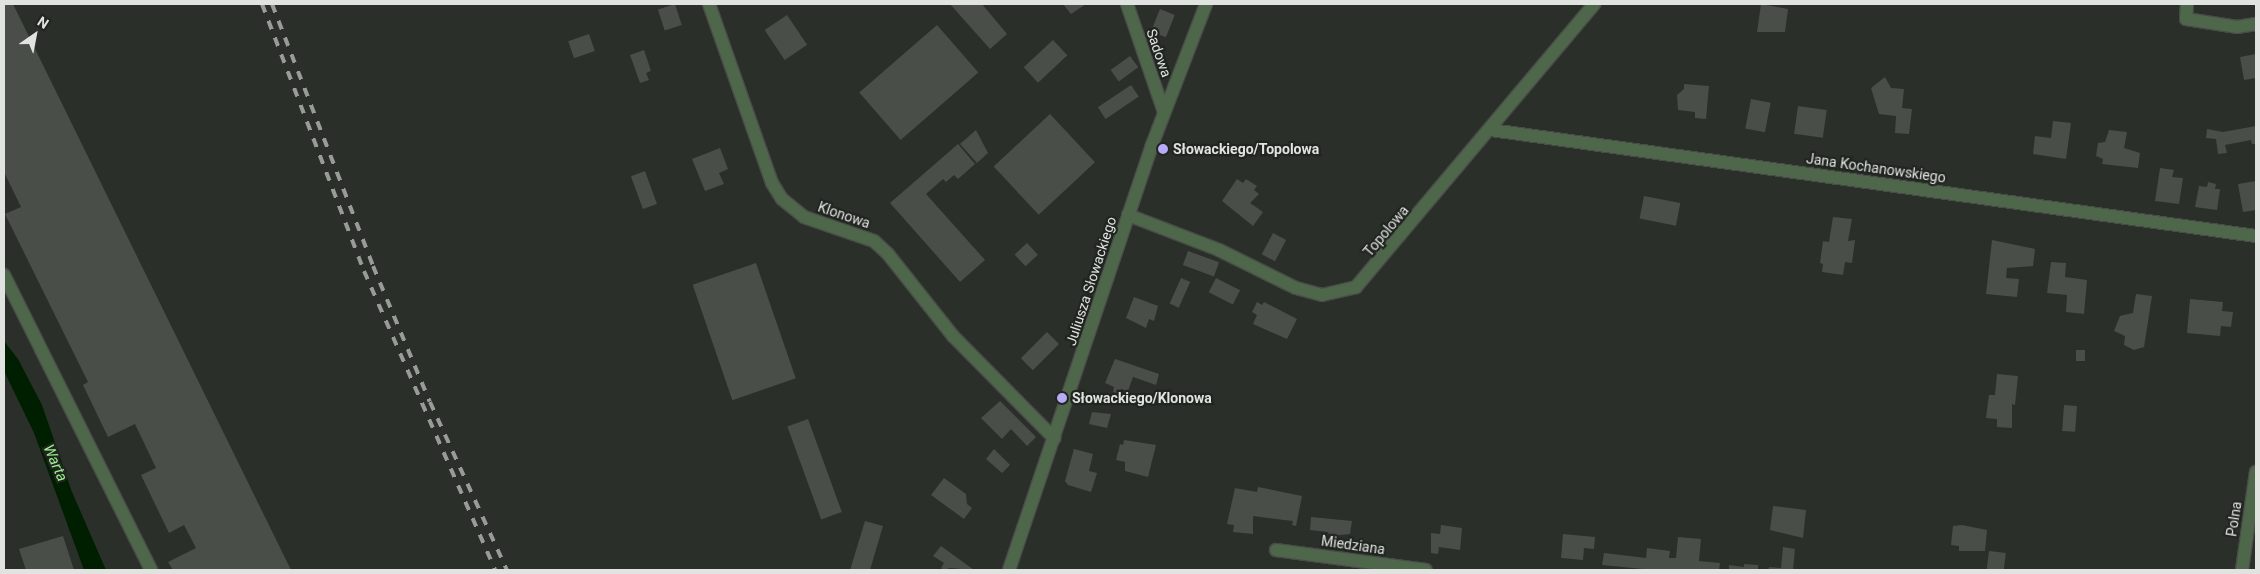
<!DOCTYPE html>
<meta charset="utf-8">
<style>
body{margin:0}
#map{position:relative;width:2260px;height:574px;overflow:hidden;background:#2b2f2a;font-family:Roboto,sans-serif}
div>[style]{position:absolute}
.water>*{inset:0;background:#001e00}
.building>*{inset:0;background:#494e48;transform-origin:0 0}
.roads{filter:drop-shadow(1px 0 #484c47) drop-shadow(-1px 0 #484c47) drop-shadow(0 1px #484c47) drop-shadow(0 -1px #484c47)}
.minor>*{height:12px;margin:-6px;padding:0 6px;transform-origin:6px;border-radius:6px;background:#4e674a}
.rail>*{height:4px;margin-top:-2px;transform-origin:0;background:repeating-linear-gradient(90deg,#989b97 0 9px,transparent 0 18px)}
.dots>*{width:14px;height:14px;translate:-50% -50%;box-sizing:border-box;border:2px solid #212520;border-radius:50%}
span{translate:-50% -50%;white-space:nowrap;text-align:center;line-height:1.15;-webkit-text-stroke:4.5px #212520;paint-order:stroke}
.street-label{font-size:14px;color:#e0e3e0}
.poi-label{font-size:14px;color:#e0e3e0;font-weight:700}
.left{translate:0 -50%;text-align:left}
.water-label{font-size:15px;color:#9bf08e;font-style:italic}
.frame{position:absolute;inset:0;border:5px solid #e0e3e0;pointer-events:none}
.north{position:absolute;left:10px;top:10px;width:50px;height:50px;-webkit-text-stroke:4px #212520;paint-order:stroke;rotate:33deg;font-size:14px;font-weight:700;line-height:20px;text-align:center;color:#e0e3e0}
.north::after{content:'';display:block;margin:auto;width:18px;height:22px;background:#e0e3e0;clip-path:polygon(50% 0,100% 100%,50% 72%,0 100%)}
</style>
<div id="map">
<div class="water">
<div style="clip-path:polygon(4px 341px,18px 359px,42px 405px,72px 492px,106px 570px,84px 570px,34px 433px,4px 371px)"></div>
</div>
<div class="building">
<div style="clip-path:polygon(4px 4px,13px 4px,291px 570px,173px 570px,168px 562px,196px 548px,184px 525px,169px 533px,141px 475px,156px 468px,135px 424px,108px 437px,83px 385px,88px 382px,5px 214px,21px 207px,4px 172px)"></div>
<div style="left:675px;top:4px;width:22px;height:18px;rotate:72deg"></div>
<div style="clip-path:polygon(950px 4px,982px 4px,1007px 34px,990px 49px)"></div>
<div style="clip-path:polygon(1063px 4px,1086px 4px,1071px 14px)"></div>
<div style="clip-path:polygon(1761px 4px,1788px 9px,1785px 32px,1757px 32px)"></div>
<div style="left:1160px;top:9px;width:16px;height:24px;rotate:22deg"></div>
<div style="left:787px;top:15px;width:36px;height:27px;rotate:56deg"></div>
<div style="left:937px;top:25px;width:63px;height:103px;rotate:49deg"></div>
<div style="left:589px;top:34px;width:18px;height:22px;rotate:71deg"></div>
<div style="left:1053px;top:40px;width:21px;height:40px;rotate:47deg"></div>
<div style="clip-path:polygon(644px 50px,651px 71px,646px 73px,649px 80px,640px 83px,630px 55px)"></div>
<div style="clip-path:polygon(2256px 54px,2256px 78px,2244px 80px,2240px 57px)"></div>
<div style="left:1130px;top:56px;width:14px;height:24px;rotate:54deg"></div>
<div style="clip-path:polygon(1885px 77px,1891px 88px,1904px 89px,1902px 108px,1912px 109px,1909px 134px,1895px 133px,1896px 116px,1879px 114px,1871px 88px)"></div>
<div style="clip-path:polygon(1684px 84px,1709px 86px,1706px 119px,1695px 118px,1695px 112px,1678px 110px,1677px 95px,1684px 89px)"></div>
<div style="left:1131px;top:85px;width:14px;height:40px;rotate:56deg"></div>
<div style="left:1751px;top:99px;width:20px;height:30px;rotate:11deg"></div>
<div style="left:1798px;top:106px;width:29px;height:28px;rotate:8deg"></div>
<div style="left:1050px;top:114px;width:66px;height:77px;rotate:47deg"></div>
<div style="clip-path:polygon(2053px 121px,2071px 123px,2066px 159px,2033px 154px,2035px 136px,2051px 138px)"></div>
<div style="clip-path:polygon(2256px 126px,2256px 144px,2252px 144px,2251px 140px,2225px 145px,2227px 153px,2218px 154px,2216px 139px,2206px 138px,2207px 129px,2223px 132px)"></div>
<div style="clip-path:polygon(976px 130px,988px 153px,977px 163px,960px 144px)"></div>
<div style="clip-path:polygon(2109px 130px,2127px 132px,2124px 148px,2140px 153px,2138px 168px,2102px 164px,2103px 159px,2096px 156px,2098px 143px,2105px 142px)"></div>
<div style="clip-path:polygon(958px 144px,975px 164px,958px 179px,954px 175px,946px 182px,943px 179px,926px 194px,985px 260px,960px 282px,890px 203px)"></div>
<div style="clip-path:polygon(720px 148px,728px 169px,719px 173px,724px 184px,705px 191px,692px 159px)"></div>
<div style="clip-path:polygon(2160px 168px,2174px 170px,2172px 177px,2183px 178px,2179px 204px,2155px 201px)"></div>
<div style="left:645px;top:171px;width:35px;height:15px;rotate:70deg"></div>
<div style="clip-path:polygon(1237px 179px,1243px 183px,1246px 179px,1257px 186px,1254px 190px,1259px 194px,1250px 203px,1263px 212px,1253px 226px,1222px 201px)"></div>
<div style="clip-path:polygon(2256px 181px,2256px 210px,2243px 212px,2238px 184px)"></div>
<div style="clip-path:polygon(2208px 182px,2216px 184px,2215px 189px,2220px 189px,2217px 210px,2195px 207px,2199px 186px,2207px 187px)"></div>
<div style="left:1644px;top:196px;width:37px;height:23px;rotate:11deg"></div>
<div style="clip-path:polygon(1833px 217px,1852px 219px,1848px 241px,1855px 240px,1852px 263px,1845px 262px,1843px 275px,1822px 272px,1823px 264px,1820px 263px,1823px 241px,1829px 242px)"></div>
<div style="left:1273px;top:233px;width:15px;height:24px;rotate:28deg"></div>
<div style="clip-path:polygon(1992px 240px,2035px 249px,2033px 266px,2007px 268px,2006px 278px,2019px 279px,2017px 297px,1986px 294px)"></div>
<div style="left:1027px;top:243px;width:16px;height:17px;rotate:47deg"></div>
<div style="left:1188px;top:251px;width:33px;height:15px;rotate:20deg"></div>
<div style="clip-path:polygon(2051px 262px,2066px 263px,2065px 277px,2087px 280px,2084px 314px,2066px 312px,2067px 295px,2047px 293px)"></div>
<div style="left:756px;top:263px;width:122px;height:67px;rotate:71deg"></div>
<div style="left:1181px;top:278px;width:10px;height:28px;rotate:24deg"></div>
<div style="left:1216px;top:278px;width:27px;height:16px;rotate:27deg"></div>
<div style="clip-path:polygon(2136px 294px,2152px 296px,2144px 347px,2134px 350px,2124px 345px,2125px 336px,2114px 331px,2120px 316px,2133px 313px)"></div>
<div style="clip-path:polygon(1134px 297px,1158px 306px,1154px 321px,1149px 319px,1146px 328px,1126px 318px)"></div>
<div style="clip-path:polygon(2190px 299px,2223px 302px,2222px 311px,2233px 312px,2231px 327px,2221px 326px,2220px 336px,2187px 333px)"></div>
<div style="clip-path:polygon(1257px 302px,1262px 305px,1264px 302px,1297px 319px,1287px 339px,1253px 324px,1257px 315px,1252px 312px)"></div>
<div style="left:1047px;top:332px;width:17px;height:37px;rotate:45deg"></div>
<div style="left:2076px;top:350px;width:9px;height:11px"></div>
<div style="clip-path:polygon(1115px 359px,1159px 374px,1156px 385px,1133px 377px,1128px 391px,1121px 389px,1119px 394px,1113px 392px,1114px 387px,1105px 383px)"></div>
<div style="clip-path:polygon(1997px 374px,2018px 376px,2015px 405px,2012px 404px,2012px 428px,1997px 427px,1997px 419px,1986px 418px,1989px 395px,1995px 395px)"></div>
<div style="clip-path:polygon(1000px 401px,1036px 437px,1027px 446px,1011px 429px,1002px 439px,981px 418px)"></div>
<div style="left:2064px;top:405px;width:13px;height:26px;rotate:4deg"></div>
<div style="clip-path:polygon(1092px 412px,1111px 414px,1107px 428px,1089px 424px)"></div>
<div style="left:808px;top:419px;width:99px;height:22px;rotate:70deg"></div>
<div style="clip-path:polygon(1124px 440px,1156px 445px,1148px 477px,1125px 471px,1125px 462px,1116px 460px,1120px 444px,1123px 445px)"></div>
<div style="clip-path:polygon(994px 449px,1010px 465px,1002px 473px,986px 459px)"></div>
<div style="clip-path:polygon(1074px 449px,1093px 454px,1089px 471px,1097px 473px,1091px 492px,1068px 485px,1065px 481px)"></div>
<div style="clip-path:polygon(944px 478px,966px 494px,967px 504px,972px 508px,964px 519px,931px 495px)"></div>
<div style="clip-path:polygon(1258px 487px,1302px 496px,1296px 526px,1292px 525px,1293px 521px,1253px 516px,1253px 534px,1233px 532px,1234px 525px,1227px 524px,1235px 488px,1257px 492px)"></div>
<div style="clip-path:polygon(1773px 506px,1806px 510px,1803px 538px,1770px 530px)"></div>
<div style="clip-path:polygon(1311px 517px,1352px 521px,1350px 534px,1330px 536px,1328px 532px,1310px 530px)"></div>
<div style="clip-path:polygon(865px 521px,883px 526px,870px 570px,850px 570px)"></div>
<div style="clip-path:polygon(1441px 525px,1462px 528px,1460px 550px,1439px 547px,1438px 554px,1431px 553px,1431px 533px,1440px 534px)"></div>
<div style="clip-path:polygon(1962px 525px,1987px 530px,1985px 551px,1959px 551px,1959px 546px,1951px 545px,1953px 526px)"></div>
<div style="clip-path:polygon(1563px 534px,1595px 537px,1594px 549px,1584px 548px,1583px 560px,1561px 558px)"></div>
<div style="clip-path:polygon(63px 536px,74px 570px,26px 570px,19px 549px)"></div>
<div style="clip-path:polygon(1678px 537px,1701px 539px,1699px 561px,1720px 563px,1719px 570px,1653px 570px,1602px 565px,1604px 553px,1646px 558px,1647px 548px,1670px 551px,1669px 558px,1676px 558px)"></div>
<div style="clip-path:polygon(941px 546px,974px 570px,950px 568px,944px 570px,941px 568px,944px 563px,933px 556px)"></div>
<div style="clip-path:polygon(1783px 547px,1795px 549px,1793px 570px,1768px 570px,1769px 567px,1781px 568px)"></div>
<div style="left:1989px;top:551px;width:17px;height:18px;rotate:7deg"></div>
<div style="clip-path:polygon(1744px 564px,1758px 565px,1758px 570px,1729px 570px,1729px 565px,1744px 567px)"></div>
</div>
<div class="roads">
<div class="minor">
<div style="left:709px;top:4px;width:190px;rotate:70.6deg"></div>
<div style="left:772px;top:183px;width:19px;rotate:58deg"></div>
<div style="left:782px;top:199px;width:28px;rotate:39deg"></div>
<div style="left:804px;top:217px;width:74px;rotate:18.9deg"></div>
<div style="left:874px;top:241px;width:19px;rotate:43deg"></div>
<div style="left:888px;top:254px;width:105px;rotate:51.6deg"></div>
<div style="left:953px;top:336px;width:144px;rotate:45.3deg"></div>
<div style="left:1127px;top:4px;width:114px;rotate:71.1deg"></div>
<div style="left:2187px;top:4px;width:15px;rotate:94deg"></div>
<div style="left:2186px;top:19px;width:52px;rotate:8.9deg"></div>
<div style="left:2237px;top:27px;width:19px;rotate:-9deg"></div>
<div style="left:1491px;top:130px;width:772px;rotate:7.89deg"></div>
<div style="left:1128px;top:215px;width:97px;rotate:21deg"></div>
<div style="left:1219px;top:250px;width:86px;rotate:26.3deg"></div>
<div style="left:1296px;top:288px;width:27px;rotate:15deg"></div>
<div style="left:1322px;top:295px;width:35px;rotate:-13deg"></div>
<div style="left:1356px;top:287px;width:370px;rotate:-49.9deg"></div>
<div style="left:4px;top:275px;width:330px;rotate:63.5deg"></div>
<div style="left:1276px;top:550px;width:151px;rotate:7.6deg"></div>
<div style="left:1009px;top:570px;width:448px;rotate:-71.4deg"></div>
<div style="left:1152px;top:145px;width:151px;rotate:-69deg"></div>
<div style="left:2242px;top:570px;width:99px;rotate:-81.9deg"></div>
</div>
</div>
<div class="rail">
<div style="left:262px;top:4px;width:286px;rotate:69.1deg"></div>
<div style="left:364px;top:271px;width:326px;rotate:66.3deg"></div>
<div style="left:272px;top:4px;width:281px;rotate:68.9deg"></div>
<div style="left:373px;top:266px;width:147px;rotate:67.3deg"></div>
<div style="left:430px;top:402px;width:185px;rotate:65.4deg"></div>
</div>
<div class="dots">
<div style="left:1163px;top:149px;background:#b7abf7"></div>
<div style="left:1062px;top:398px;background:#b7abf7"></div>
</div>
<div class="street-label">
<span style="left:1159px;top:53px;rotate:71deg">Sadowa</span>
<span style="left:1876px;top:168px;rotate:8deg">Jana Kochanowskiego</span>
<span style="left:844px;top:215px;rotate:19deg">Klonowa</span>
<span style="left:1386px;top:231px;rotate:-50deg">Topolowa</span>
<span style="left:1091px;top:281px;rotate:-72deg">Juliusza Słowackiego</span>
<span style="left:2234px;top:519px;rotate:-81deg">Polna</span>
<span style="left:1353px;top:545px;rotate:8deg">Miedziana</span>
</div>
<div class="poi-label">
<span class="left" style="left:1173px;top:149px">Słowackiego/Topolowa</span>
<span class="left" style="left:1072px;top:398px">Słowackiego/Klonowa</span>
</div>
<div class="water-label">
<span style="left:55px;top:463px;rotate:66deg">Warta</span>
</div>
<div class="frame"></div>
<div class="north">N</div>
</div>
